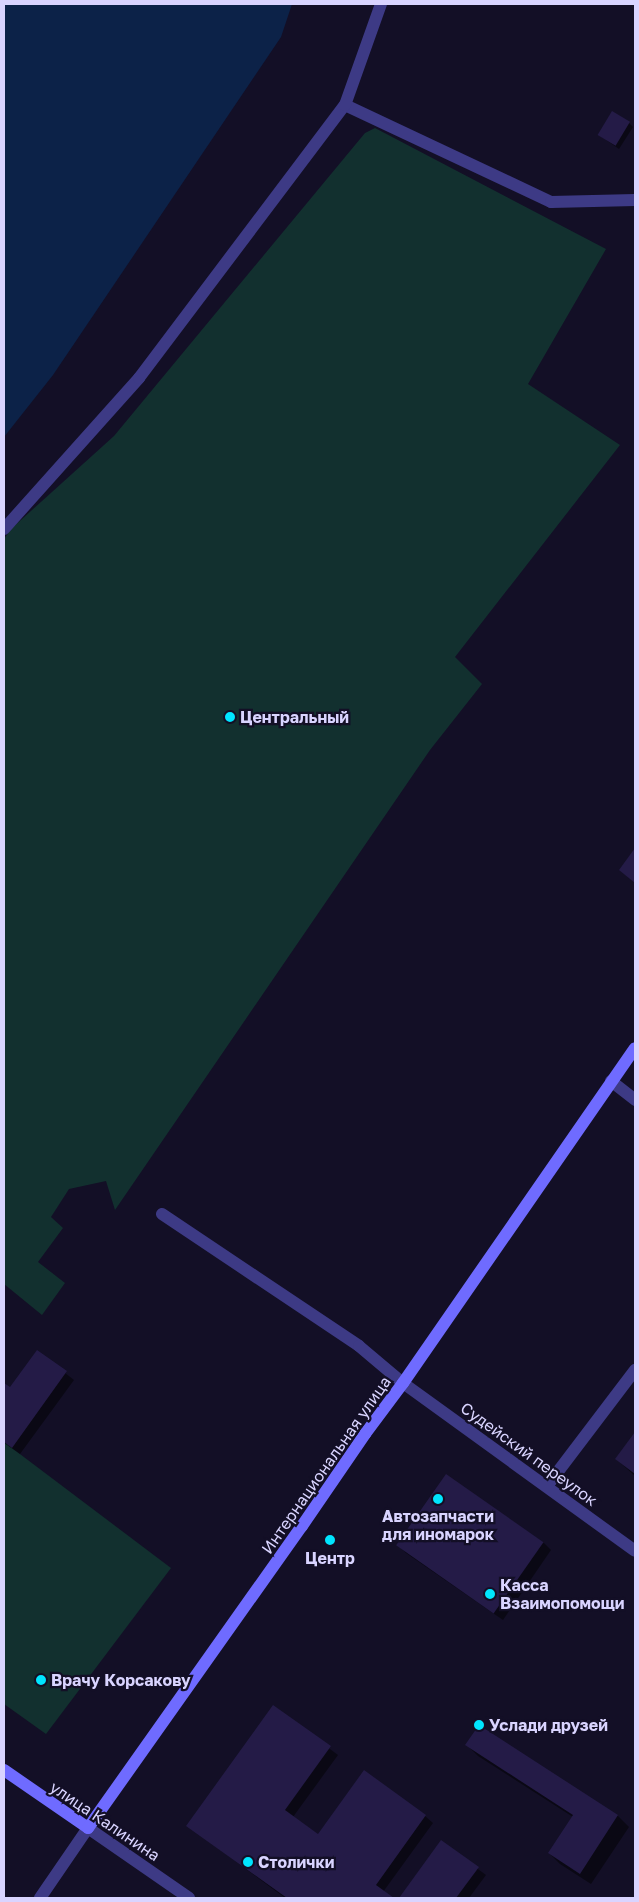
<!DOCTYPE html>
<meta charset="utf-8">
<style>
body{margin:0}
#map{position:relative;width:639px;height:1902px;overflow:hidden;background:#130f26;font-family:"Golos Text",sans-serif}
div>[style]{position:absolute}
.green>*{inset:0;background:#12302f}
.water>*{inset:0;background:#0c2248}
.shadow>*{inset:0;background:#0007}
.building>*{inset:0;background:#241b47;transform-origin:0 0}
.service>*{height:12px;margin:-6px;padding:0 6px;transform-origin:6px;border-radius:6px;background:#3d3a85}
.pedestrian>*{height:12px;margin:-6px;padding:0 6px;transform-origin:6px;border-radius:6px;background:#3d3a85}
.minor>*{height:12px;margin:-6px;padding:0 6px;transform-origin:6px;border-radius:6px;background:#3d3a85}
.tertiary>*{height:12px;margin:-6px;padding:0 6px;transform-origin:6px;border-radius:6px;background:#3d3a85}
.secondary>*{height:12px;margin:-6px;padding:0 6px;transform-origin:6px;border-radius:6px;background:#6f6bff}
.dots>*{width:14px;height:14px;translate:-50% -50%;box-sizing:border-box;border:2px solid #130f26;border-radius:50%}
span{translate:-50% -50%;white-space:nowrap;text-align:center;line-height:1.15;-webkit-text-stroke:4.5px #130f26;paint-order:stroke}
.poi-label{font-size:16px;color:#d9d4ff;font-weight:700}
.left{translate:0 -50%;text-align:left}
.street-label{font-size:16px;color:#d9d4ff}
.frame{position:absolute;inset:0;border:5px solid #d9d4ff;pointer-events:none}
</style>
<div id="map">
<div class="green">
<div style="clip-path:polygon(375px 128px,606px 249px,528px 384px,620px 445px,455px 657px,482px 684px,430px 750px,115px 1210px,106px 1181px,69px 1189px,51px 1217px,63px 1228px,38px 1262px,65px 1283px,42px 1315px,4px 1284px,4px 539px,11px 529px,114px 436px,365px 133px)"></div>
<div style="clip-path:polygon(4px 1442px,171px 1568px,46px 1734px,4px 1704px)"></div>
</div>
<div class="water">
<div style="clip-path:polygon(4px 4px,292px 4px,281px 37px,53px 375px,4px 437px)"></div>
</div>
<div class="shadow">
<div style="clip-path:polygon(629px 123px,633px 127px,619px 149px,599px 135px)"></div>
<div style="clip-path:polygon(37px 1351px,74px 1380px,20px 1454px,4px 1443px,4px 1385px,10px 1389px)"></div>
<div style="clip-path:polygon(635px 1434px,635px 1476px,616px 1459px)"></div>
<div style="clip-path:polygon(447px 1476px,544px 1543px,551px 1550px,503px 1620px,406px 1553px,398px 1545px)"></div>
<div style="clip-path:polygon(274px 1707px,338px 1755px,293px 1817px,319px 1835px,425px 1816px,433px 1823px,383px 1892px,392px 1898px,285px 1898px,188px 1826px)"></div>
<div style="clip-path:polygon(479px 1726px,618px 1816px,629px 1827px,591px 1884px,560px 1864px,549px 1853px,573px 1817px,478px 1756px,467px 1745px)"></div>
<div style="clip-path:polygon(441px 1842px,486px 1875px,469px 1898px,400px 1898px)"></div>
</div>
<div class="building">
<div style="left:612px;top:111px;width:21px;height:28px;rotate:31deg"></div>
<div style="clip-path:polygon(635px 848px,635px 883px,619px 870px)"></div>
<div style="clip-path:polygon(37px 1350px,67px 1371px,12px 1448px,4px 1442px,4px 1383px,10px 1387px)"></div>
<div style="clip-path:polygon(635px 1432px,635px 1474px,615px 1459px)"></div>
<div style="left:446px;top:1474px;width:119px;height:87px;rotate:35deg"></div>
<div style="clip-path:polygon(273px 1705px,331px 1746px,285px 1810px,318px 1834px,364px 1770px,426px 1815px,376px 1885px,394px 1898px,287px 1898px,186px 1826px)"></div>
<div style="clip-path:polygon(479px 1725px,618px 1815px,580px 1874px,548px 1853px,573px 1815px,465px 1745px)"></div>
<div style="clip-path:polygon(441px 1840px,479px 1867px,456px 1898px,399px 1898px)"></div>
</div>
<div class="service">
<div style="left:345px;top:105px;width:228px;rotate:25.2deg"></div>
<div style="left:551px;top:202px;width:84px;rotate:-1.4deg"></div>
<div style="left:611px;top:1081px;width:31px;rotate:38deg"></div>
<div style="left:162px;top:1214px;width:237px;rotate:33.8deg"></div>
<div style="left:359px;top:1346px;width:57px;rotate:40.1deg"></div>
<div style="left:547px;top:1486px;width:146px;rotate:-52.8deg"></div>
</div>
<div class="pedestrian">
<div style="left:4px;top:529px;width:203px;rotate:-48.2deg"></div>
<div style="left:139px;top:378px;width:342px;rotate:-53deg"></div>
<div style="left:345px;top:105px;width:107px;rotate:-70.4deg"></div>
</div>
<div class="minor">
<div style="left:403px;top:1383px;width:286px;rotate:35.9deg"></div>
</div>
<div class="tertiary">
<div style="left:40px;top:1898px;width:85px;rotate:-55.6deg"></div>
<div style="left:88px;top:1828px;width:123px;rotate:34.7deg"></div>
</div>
<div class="secondary">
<div style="left:4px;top:1770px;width:102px;rotate:34.6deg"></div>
<div style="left:88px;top:1828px;width:370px;rotate:-54.7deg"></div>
<div style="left:302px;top:1526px;width:112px;rotate:-55.6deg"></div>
<div style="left:365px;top:1434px;width:64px;rotate:-53.3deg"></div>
<div style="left:403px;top:1383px;width:407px;rotate:-55.3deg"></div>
</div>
<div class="dots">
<div style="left:230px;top:717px;background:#00e5ff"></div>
<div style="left:438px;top:1499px;background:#00e5ff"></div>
<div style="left:330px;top:1540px;background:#00e5ff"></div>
<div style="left:490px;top:1594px;background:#00e5ff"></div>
<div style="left:41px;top:1680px;background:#00e5ff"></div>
<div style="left:479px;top:1725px;background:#00e5ff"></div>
<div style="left:248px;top:1862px;background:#00e5ff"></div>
</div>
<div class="poi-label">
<span class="left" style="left:240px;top:717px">Центральный</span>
<span style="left:438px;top:1525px">Автозапчасти<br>для иномарок</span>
<span style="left:330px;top:1558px">Центр</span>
<span class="left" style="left:500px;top:1594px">Касса<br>Взаимопомощи</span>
<span class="left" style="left:51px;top:1680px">Врачу Корсакову</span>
<span class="left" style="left:489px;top:1725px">Услади друзей</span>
<span class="left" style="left:258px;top:1862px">Столички</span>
</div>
<div class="street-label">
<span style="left:529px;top:1454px;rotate:36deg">Судейский переулок</span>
<span style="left:326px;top:1465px;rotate:-55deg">Интернациональная улица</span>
<span style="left:105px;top:1821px;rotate:34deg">улица Калинина</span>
</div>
<div class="frame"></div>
</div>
